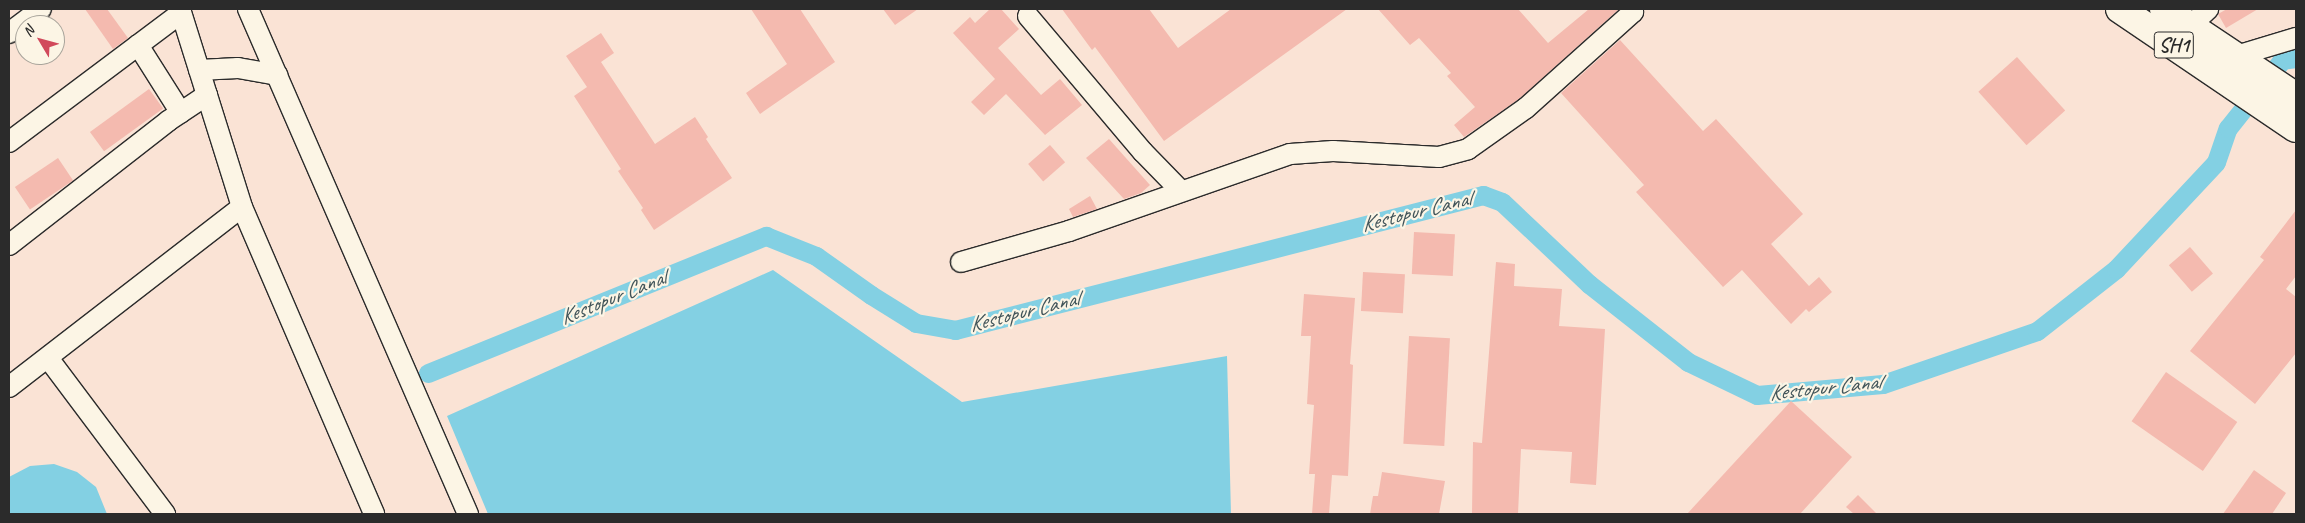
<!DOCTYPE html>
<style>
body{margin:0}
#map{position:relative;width:2305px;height:523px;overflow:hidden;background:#fae3d5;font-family:Caveat,sans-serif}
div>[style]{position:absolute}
.water>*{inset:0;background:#83d0e3}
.canal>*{height:19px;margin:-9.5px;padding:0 9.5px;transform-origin:9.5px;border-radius:9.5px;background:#83d0e3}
.building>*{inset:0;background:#f4baaf;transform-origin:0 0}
.roads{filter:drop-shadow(1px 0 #2b2b2b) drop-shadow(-1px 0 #2b2b2b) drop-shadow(0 1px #2b2b2b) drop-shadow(0 -1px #2b2b2b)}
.minor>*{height:20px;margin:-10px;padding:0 10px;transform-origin:10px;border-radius:10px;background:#fcf5e5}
.primary>*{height:28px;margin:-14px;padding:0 14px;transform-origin:14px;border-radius:14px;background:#fcf5e5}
span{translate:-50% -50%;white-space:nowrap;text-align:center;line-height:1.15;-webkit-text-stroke:4.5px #fcf5e5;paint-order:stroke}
.shield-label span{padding:1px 4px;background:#fcf5e5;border:1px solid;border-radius:4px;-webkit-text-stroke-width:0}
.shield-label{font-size:20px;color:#2b2b2b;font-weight:700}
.water-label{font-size:22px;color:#415459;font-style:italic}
.frame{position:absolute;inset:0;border:10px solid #2b2b2b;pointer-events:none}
.north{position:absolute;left:15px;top:15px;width:50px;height:50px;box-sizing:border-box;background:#fcf5e5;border:1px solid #a8a49b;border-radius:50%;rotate:307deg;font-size:14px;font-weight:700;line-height:20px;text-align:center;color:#2b2b2b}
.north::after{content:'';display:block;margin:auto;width:18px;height:22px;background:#d1495b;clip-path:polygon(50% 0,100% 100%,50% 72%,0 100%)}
</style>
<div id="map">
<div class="water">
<div style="clip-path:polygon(773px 270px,962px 402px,1227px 356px,1231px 514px,488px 514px,447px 416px)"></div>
<div style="clip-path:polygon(54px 464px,77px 472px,96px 487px,107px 514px,9px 514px,9px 477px,30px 466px)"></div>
</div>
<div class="canal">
<div style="left:428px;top:373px;width:365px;rotate:-22.1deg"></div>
<div style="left:766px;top:236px;width:54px;rotate:21.8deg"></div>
<div style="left:816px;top:256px;width:67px;rotate:35.3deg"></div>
<div style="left:871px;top:295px;width:53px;rotate:31.9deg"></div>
<div style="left:916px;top:323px;width:40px;rotate:10deg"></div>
<div style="left:955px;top:330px;width:545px;rotate:-14.34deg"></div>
<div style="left:1483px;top:195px;width:20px;rotate:20deg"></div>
<div style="left:1502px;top:202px;width:120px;rotate:43.3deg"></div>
<div style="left:1589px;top:284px;width:126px;rotate:38.2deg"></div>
<div style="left:1688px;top:362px;width:76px;rotate:25.6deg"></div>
<div style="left:1757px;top:395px;width:126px;rotate:-5deg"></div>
<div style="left:1883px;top:384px;width:163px;rotate:-19deg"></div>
<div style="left:2037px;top:331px;width:100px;rotate:-38.1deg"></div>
<div style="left:2116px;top:269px;width:146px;rotate:-46.9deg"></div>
<div style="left:2216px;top:162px;width:36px;rotate:-71deg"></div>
<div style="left:2228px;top:128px;width:87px;rotate:-51.5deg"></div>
<div style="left:2282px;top:60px;width:14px;rotate:-8deg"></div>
</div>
<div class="building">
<div style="clip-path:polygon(85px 9px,107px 9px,128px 38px,113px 49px)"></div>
<div style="clip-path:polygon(751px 9px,800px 9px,835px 62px,760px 114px,746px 93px,787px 64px)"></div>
<div style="clip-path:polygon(883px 9px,918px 9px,895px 25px)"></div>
<div style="clip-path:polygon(990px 9px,1001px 9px,1019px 29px,998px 48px,1041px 95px,1060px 79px,1082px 105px,1045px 135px,1006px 94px,984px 115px,971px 102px,995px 79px,953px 33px,970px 17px,975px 23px)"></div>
<div style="clip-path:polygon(1062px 9px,1149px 9px,1178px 48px,1231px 9px,1347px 9px,1164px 141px,1095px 47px,1092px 50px)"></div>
<div style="clip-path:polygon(1378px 9px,1518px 9px,1548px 43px,1589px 9px,1619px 9px,1519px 99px,1464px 137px,1454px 125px,1475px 107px,1447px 76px,1451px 73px,1419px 38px,1410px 45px)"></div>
<div style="clip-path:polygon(2227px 9px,2258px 9px,2226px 28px,2218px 14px)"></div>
<div style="clip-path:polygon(601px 33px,614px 53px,601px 62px,655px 144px,695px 117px,708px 137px,706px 139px,732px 178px,654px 230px,641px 210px,643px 208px,618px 171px,621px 169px,574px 96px,587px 87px,566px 56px)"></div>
<div style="clip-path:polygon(1620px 40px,1703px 131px,1716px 119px,1803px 214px,1771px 244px,1809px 286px,1819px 277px,1832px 292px,1809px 312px,1806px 309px,1791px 324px,1742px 270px,1723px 287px,1636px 192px,1644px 185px,1561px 93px)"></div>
<div style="left:2017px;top:57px;width:72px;height:52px;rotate:48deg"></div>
<div style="left:149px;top:89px;width:24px;height:73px;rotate:54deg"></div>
<div style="clip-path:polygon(1109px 139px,1150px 185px,1141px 193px,1124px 199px,1086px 158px)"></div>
<div style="left:1050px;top:145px;width:23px;height:29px;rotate:49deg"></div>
<div style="left:58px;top:158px;width:27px;height:52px;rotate:56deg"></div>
<div style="clip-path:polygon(1090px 196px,1097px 209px,1073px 217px,1069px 209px)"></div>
<div style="clip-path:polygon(2296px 210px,2296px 276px,2286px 289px,2296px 297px,2296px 353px,2255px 404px,2190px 351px,2264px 260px,2260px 257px)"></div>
<div style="left:1414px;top:232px;width:41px;height:42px;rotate:3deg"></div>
<div style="left:2190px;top:247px;width:35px;height:28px;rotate:49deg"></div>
<div style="clip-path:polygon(1496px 262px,1515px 264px,1514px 286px,1562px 289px,1559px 326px,1605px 329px,1596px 485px,1570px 483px,1572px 452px,1521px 449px,1518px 514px,1472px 514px,1473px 442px,1482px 443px)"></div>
<div style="left:1363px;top:272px;width:42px;height:39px;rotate:3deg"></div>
<div style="clip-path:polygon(1304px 294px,1355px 298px,1350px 364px,1353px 365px,1348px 476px,1332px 475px,1329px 514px,1312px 514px,1315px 474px,1309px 474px,1314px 405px,1307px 404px,1311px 336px,1301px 336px)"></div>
<div style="left:1409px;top:336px;width:41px;height:108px;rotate:3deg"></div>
<div style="left:2166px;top:372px;width:87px;height:60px;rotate:35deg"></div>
<div style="clip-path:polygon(1791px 401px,1852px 457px,1800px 514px,1687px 514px)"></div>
<div style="clip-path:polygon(2254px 470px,2286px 493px,2272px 514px,2223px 514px)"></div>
<div style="clip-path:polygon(1382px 472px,1445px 481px,1439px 514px,1370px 514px,1373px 496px,1378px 496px)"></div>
<div style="clip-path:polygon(1858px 495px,1877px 514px,1854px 514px,1846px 507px)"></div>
</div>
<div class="roads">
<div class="minor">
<div style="left:180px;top:9px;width:207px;rotate:72.6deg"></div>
<div style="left:242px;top:207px;width:334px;rotate:66.7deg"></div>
<div style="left:248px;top:9px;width:551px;rotate:66.46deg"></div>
<div style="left:1028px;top:16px;width:178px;rotate:49.8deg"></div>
<div style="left:1143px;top:152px;width:54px;rotate:45.7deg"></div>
<div style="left:2190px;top:26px;width:25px;rotate:-43deg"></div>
<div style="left:9px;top:33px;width:40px;rotate:-37deg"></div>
<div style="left:138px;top:45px;width:80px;rotate:57.7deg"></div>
<div style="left:2236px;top:56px;width:63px;rotate:-16.7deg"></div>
<div style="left:199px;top:70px;width:39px;rotate:-3deg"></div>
<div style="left:238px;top:68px;width:40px;rotate:10deg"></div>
<div style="left:9px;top:142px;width:215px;rotate:-36.9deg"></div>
<div style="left:9px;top:245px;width:202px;rotate:-37.9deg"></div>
<div style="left:168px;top:121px;width:47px;rotate:-33.7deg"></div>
<div style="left:961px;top:262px;width:112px;rotate:-16deg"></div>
<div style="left:1069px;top:231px;width:234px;rotate:-19.2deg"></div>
<div style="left:1290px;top:154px;width:43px;rotate:-4deg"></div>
<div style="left:1333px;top:151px;width:106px;rotate:3.2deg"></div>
<div style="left:1439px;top:157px;width:30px;rotate:-15deg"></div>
<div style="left:1468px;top:149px;width:71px;rotate:-35.3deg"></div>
<div style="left:1526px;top:108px;width:144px;rotate:-41.9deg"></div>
<div style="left:1633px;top:12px;width:3px;rotate:-108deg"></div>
<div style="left:48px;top:358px;width:195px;rotate:53.1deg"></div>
<div style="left:9px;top:387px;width:294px;rotate:-37.7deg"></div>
</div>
<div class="primary">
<div style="left:2120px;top:9px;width:212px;rotate:34.1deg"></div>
<div style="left:2164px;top:9px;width:159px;rotate:33.7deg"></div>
</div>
</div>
<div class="shield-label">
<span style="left:2174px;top:45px">SH1</span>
</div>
<div class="water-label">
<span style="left:1416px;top:212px;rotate:-14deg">Kestopur Canal</span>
<span style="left:613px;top:298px;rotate:-22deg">Kestopur Canal</span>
<span style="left:1024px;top:312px;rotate:-14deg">Kestopur Canal</span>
<span style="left:1825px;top:388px;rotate:-6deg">Kestopur Canal</span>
</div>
<div class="frame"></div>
<div class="north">N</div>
</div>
